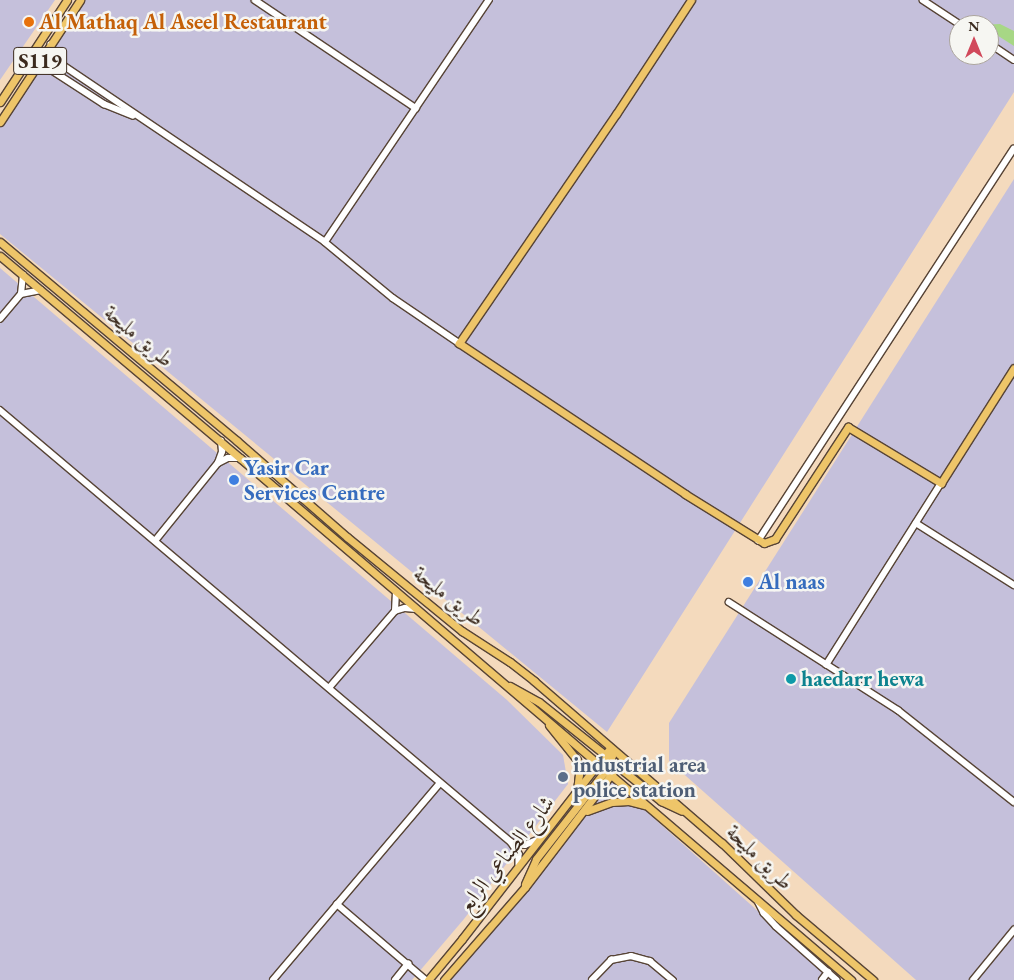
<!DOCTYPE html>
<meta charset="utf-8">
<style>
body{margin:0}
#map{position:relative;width:1014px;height:980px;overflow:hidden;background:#f4dabd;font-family:"EB Garamond",Amiri,serif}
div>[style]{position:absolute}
.industrial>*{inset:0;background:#c5c0db}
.green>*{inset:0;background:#a7d785}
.roads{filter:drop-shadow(1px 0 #574436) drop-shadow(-1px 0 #574436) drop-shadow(0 1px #574436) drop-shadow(0 -1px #574436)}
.minor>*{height:5.5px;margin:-2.75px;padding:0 2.75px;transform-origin:2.75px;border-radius:2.75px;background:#fff}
.major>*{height:7px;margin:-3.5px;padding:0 3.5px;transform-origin:3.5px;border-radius:3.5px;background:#eec569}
.dots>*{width:14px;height:14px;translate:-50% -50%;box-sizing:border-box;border:2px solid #f6f6f2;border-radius:50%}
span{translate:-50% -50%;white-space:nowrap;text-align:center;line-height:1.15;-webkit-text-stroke:5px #f6f6f2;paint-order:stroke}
.shield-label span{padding:1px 4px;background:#f6f6f2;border:1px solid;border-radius:4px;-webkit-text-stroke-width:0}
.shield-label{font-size:21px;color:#3b2a1e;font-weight:700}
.food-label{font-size:22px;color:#c56008;font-weight:700}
.left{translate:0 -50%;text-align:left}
.street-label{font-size:22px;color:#3b2a1e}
.shop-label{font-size:22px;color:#366cbe;font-weight:700}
.culture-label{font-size:22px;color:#0d838f;font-weight:700}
.service-label{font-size:22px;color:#4e5e75;font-weight:700}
.north{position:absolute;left:949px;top:15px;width:50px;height:50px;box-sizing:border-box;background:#f6f6f2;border:1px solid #aba49d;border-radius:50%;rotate:0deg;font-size:14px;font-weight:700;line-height:20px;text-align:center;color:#3b2a1e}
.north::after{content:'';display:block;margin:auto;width:18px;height:22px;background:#d1495b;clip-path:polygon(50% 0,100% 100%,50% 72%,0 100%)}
</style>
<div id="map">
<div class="industrial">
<div style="clip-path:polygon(0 0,55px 0,0 80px)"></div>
<div style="clip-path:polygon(evenodd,85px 0,1014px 0,1014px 92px,607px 732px,0 234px,0 126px,85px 0,959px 25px,989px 25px,989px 55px,959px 55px,959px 25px)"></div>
<div style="clip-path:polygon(1014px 179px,1014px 980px,916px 980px,669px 761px,669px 723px)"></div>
<div style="clip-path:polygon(0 268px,507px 700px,563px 755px,568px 784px,464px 919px,412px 980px,0 980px)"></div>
<div style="clip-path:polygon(611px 780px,835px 980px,443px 980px)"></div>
</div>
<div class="green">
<div style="clip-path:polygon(1000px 24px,1014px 31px,1014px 46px,989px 30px,989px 25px,980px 25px)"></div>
</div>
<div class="roads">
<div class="minor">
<div style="left:255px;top:0;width:194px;rotate:33.9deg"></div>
<div style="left:923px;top:0;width:45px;rotate:33.3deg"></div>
<div style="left:989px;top:43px;width:30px;rotate:34deg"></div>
<div style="left:51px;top:44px;width:11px;rotate:80deg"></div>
<div style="left:53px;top:55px;width:7px;rotate:56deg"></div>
<div style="left:57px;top:61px;width:323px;rotate:34deg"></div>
<div style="left:325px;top:242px;width:88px;rotate:39.5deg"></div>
<div style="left:393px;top:298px;width:80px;rotate:34.3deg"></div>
<div style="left:33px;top:71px;width:11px;rotate:-10deg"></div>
<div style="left:44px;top:69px;width:9px;rotate:13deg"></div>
<div style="left:53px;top:71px;width:61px;rotate:32.9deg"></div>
<div style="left:104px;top:104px;width:31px;rotate:22deg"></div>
<div style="left:325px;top:242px;width:292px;rotate:-55.9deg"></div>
<div style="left:21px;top:294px;width:20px;rotate:-11deg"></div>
<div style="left:0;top:319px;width:33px;rotate:-50deg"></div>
<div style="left:21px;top:294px;width:19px;rotate:-84deg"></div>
<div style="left:0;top:410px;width:669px;rotate:40.21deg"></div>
<div style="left:511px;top:842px;width:14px;rotate:56deg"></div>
<div style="left:519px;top:854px;width:10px;rotate:90deg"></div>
<div style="left:218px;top:463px;width:11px;rotate:-27deg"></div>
<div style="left:228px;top:458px;width:12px"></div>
<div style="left:916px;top:523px;width:116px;rotate:32.3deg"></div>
<div style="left:155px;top:541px;width:100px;rotate:-51.1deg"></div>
<div style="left:218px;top:463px;width:12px;rotate:-70deg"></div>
<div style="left:222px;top:452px;width:11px;rotate:-95deg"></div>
<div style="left:758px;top:541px;width:468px;rotate:-56.9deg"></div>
<div style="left:729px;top:602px;width:201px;rotate:32.6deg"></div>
<div style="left:898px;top:710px;width:148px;rotate:38.4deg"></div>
<div style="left:395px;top:611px;width:10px;rotate:-17deg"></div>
<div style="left:405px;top:608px;width:11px;rotate:5deg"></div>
<div style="left:826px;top:665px;width:215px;rotate:-57.7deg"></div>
<div style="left:329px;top:688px;width:101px;rotate:-49.4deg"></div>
<div style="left:395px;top:611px;width:19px;rotate:-87deg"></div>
<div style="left:513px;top:843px;width:12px;rotate:9deg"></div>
<div style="left:525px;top:845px;width:15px;rotate:-23deg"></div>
<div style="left:758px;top:901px;width:13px;rotate:63deg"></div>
<div style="left:764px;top:913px;width:18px;rotate:47deg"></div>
<div style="left:776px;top:926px;width:81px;rotate:41.5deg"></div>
<div style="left:337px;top:904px;width:117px;rotate:40.5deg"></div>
<div style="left:273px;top:980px;width:258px;rotate:-49.7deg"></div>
<div style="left:395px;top:980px;width:21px;rotate:-51deg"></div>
<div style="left:592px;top:980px;width:28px;rotate:-46deg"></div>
<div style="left:611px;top:960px;width:20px;rotate:-11deg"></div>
<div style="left:631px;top:956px;width:20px;rotate:15deg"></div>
<div style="left:650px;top:961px;width:30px;rotate:40deg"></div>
<div style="left:822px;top:980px;width:10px;rotate:-53deg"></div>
<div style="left:973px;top:980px;width:65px;rotate:-50.6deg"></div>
</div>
<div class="major">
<div style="left:691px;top:0;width:136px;rotate:123.3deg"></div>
<div style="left:616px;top:114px;width:278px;rotate:124.4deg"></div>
<div style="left:459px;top:343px;width:272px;rotate:33.7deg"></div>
<div style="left:685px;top:494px;width:93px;rotate:31.8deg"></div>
<div style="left:764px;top:543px;width:12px;rotate:-20deg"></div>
<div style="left:775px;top:539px;width:134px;rotate:-56.9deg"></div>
<div style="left:848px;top:427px;width:109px;rotate:31.1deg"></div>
<div style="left:941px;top:483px;width:136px;rotate:-57.6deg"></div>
<div style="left:0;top:102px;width:122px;rotate:-56.7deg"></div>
<div style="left:0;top:122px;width:146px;rotate:-56.7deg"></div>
<div style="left:0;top:242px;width:309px;rotate:40deg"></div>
<div style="left:237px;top:441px;width:146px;rotate:41.1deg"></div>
<div style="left:347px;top:537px;width:149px;rotate:39.3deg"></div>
<div style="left:462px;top:631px;width:57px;rotate:32.9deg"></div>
<div style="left:510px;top:662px;width:31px;rotate:38deg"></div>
<div style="left:534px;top:681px;width:248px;rotate:40.8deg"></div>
<div style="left:722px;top:843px;width:103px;rotate:44.2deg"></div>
<div style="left:796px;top:915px;width:101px;rotate:40.2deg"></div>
<div style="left:0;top:256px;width:314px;rotate:40.1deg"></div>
<div style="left:240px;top:458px;width:804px;rotate:40.51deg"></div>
<div style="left:510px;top:686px;width:33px;rotate:29deg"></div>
<div style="left:539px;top:702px;width:88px;rotate:38.6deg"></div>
<div style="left:549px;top:725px;width:45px;rotate:51.3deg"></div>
<div style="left:577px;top:760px;width:14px;rotate:82deg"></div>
<div style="left:579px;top:774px;width:17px;rotate:97deg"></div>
<div style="left:616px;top:765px;width:58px;rotate:38.7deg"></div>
<div style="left:661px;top:801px;width:23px;rotate:25deg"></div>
<div style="left:587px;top:811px;width:27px;rotate:-20deg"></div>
<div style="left:612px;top:802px;width:17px;rotate:-3deg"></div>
<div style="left:629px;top:801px;width:16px;rotate:15deg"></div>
<div style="left:525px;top:884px;width:27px;rotate:-66deg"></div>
<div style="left:536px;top:859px;width:118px;rotate:-51.9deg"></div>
<div style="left:609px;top:766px;width:11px;rotate:-75deg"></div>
<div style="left:612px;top:755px;width:7px;rotate:-106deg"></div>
<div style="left:428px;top:980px;width:53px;rotate:-50.3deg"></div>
<div style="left:462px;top:939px;width:242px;rotate:-52.2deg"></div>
<div style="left:444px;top:980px;width:123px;rotate:-48.9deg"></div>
<div style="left:525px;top:887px;width:161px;rotate:-52.6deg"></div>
</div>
</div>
<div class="dots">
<div style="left:29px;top:22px;background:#e8710a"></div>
<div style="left:234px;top:480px;background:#3f7fe0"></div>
<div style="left:748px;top:582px;background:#3f7fe0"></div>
<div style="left:791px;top:679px;background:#0f9aa8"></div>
<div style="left:563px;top:777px;background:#5c6f8a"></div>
</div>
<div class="shield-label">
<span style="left:40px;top:61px">S119</span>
</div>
<div class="food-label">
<span class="left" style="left:39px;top:22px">Al Mathaq Al Aseel Restaurant</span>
</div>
<div class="street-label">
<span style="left:139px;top:336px;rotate:40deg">طريق مليحة</span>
<span style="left:449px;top:596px;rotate:38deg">طريق مليحة</span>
<span style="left:506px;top:854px;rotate:-52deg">شارع الصناعي الرابع</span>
<span style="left:760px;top:857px;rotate:44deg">طريق مليحة</span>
</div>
<div class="shop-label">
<span class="left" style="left:244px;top:480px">Yasir Car<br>Services Centre</span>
<span class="left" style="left:758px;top:582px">Al naas</span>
</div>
<div class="culture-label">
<span class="left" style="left:801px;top:679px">haedarr hewa</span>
</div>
<div class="service-label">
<span class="left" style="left:573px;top:777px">industrial area<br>police station</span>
</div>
<div class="north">N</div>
</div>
